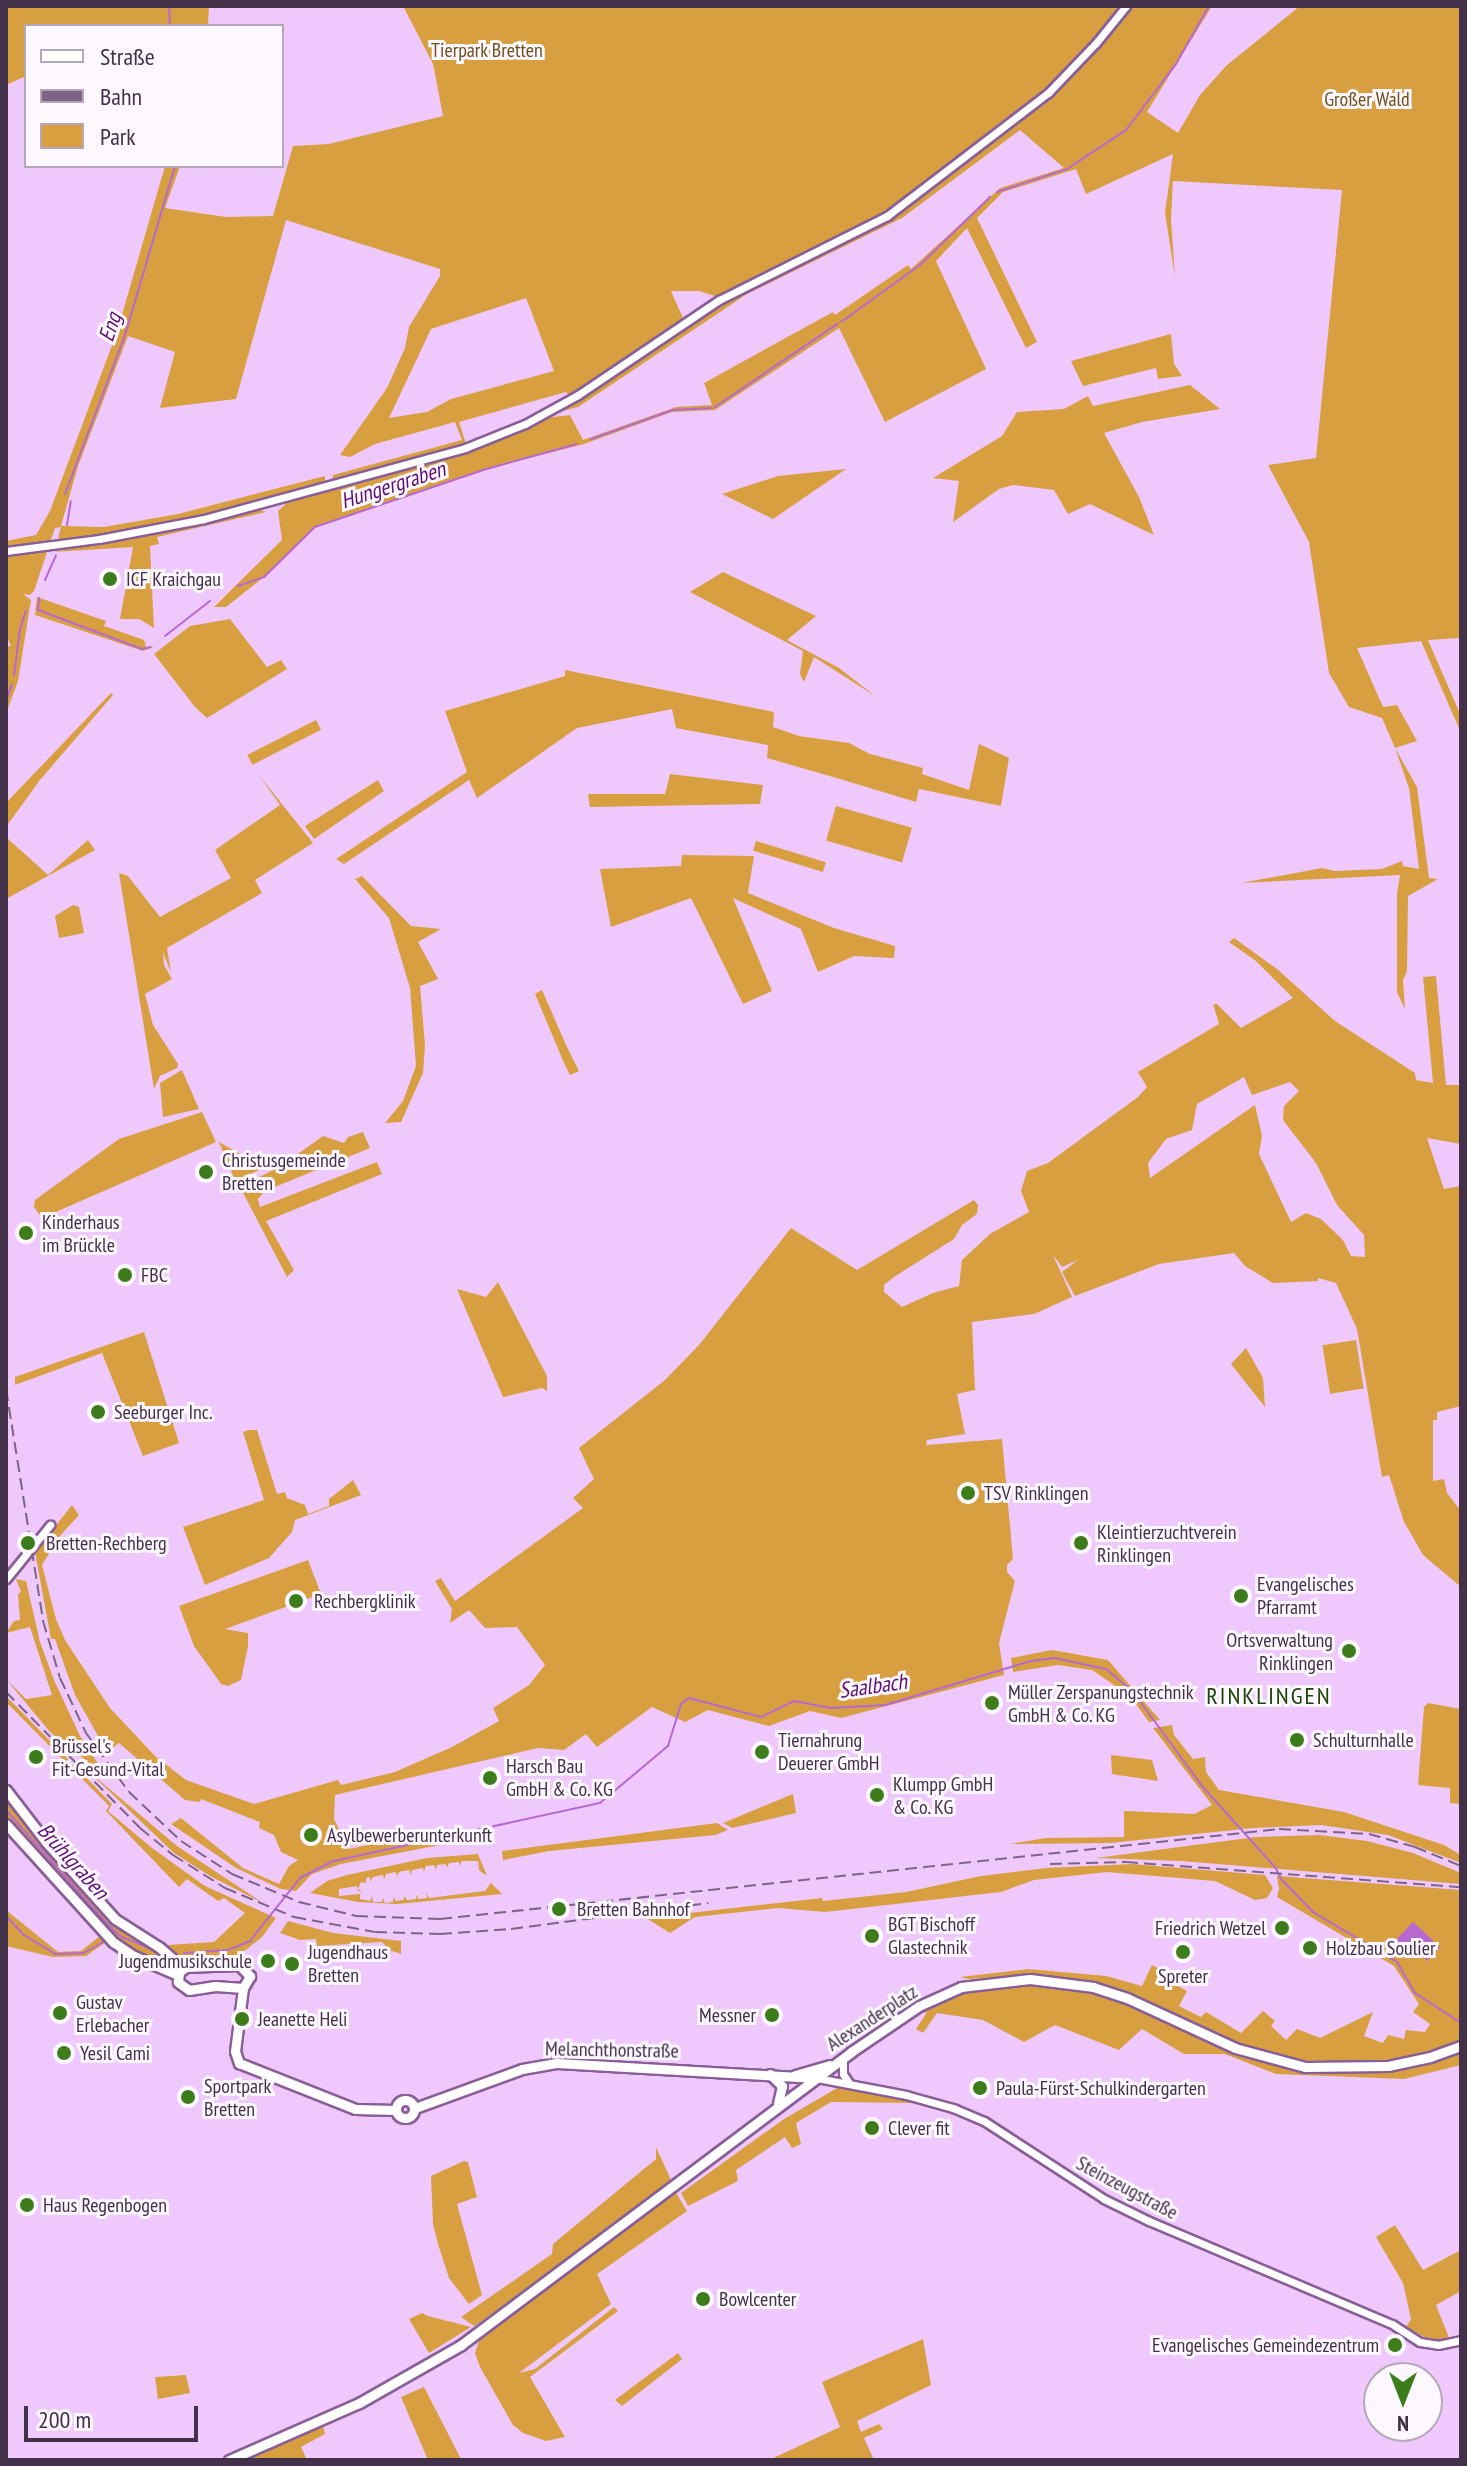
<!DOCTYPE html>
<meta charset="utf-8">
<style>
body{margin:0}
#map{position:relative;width:1467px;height:2466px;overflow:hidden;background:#efc9fd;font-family:"PT Sans Narrow",sans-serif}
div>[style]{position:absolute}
.green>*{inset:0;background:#d89f40;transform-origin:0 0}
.water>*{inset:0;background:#b768d1}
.stream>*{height:2px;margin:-1px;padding:0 1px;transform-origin:1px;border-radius:1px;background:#b768d1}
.roads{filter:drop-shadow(2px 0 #895e98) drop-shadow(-2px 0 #895e98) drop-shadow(0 2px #895e98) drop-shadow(0 -2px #895e98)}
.minor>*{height:7px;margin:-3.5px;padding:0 3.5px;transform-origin:3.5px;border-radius:3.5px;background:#fff}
.major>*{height:9px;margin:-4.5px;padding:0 4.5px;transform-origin:4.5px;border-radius:4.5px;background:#fff}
.major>.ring{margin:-4.5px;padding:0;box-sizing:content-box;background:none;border:9px solid #fff;border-radius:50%}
.rail>*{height:2px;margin-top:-1px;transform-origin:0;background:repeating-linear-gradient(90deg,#7d6486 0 12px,transparent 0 18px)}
.dots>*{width:22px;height:22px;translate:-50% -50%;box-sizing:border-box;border:4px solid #fdf8ff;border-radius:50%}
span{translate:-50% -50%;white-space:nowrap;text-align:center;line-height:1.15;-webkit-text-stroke:6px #fdf8ff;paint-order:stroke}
.park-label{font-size:20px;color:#6f501b}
.poi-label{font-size:20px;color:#433049}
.left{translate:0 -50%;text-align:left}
.right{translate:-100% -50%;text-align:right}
.street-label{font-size:20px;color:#433049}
.water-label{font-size:22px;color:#5c0f72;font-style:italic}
.quarter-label{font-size:24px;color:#1c4405;letter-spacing:2px}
.frame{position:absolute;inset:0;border:8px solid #433049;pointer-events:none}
.legend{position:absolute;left:24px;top:24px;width:260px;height:144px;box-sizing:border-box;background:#fdf8ff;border:2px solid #b3a8b6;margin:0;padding:10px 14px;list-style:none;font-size:24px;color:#433049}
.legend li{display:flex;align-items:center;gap:16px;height:40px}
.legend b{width:40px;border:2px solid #b3a8b6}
.north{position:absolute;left:1363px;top:2362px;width:80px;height:80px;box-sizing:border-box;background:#fdf8ff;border:2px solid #b3a8b6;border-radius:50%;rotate:180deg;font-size:22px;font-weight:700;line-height:32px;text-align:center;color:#433049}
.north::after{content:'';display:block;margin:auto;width:28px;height:36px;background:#3c7c1a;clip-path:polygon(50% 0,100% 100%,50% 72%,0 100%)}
.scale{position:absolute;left:24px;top:2406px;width:174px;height:36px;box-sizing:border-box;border:4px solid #433049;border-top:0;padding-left:10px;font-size:24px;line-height:28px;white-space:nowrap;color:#433049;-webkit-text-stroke:6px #fdf8ff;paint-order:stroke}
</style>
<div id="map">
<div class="green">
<div style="clip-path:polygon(6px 6px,209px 6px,208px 26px,26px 26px,26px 76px,6px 85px)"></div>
<div style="clip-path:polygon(evenodd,403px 6px,1212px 6px,1147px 112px,1178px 133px,1200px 95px,1227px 65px,1300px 6px,1461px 6px,1461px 638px,1428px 640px,1461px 716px,1461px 733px,1421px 641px,1357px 648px,1383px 707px,1397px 705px,1417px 741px,1395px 748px,1417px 787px,1429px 878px,1438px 879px,1408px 896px,1407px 971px,1403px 980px,1405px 1009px,1397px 992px,1397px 894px,1400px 875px,1241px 883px,1322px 868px,1335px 871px,1382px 869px,1402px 861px,1403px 866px,1419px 869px,1409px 788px,1395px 748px,1382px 718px,1349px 707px,1329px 673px,1309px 542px,1268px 465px,1316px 458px,1342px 190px,1173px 181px,1171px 219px,1175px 277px,1165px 213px,1173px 154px,1086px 194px,1076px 169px,1003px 192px,977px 218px,1037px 342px,1026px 348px,967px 228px,936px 261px,986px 369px,885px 422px,839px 328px,715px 410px,672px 412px,584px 444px,483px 470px,315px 527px,264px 577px,226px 607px,214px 607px,282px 540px,278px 511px,290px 500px,464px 451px,545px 418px,570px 415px,583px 440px,676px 407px,712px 405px,704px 383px,833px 312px,835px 315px,908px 265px,911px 269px,1000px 188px,1064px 168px,1020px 130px,902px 218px,747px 294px,578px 407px,552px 414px,710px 309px,888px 219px,859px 229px,718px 297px,699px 291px,671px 291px,683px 318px,570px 396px,566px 392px,459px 422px,466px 444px,332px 482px,333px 475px,462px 440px,455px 422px,375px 444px,350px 457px,340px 455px,387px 388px,405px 348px,409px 327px,440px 276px,440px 269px,286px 220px,236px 399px,160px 408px,175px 352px,128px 336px,78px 466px,61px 526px,104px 527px,178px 514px,325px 476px,325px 484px,147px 528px,62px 541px,58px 538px,61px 527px,55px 528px,34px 591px,30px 595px,23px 594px,31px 600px,18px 681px,6px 714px,6px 648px,11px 645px,6px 636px,6px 541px,36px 535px,50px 511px,117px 332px,165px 166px,180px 166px,165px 208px,226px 217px,273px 216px,293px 146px,329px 144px,443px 116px,433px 64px,403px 6px,526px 298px,554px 371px,451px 399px,427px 412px,389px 418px,431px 329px,526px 298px)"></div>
<div style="clip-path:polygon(1171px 334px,1174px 364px,1182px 376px,1158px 379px,1156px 368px,1083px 386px,1071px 361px)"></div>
<div style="clip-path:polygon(1190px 385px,1220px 409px,1142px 422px,1104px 433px,1139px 497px,1154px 535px,1090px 504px,1068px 514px,1054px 490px,1013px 485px,999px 489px,953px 522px,959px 481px,933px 478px,1002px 436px,1017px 412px,1064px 409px,1088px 396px,1093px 406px)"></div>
<div style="clip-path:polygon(846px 469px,773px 519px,722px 494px,778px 476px)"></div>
<div style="clip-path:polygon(257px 509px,266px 512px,157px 537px,159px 544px,150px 546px,154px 628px,139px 619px,120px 619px,133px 547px,53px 552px)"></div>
<div style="clip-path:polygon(723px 572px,816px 616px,787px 640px,839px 668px,875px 696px,814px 657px,804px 682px,800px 674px,803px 651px,690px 592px)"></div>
<div style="clip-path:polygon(37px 597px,106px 621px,104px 626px,144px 640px,146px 647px,154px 647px,143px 651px,35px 615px)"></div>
<div style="clip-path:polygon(230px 619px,267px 667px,281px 660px,287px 669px,207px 718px,195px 707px,154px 654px,190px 626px)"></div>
<div style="clip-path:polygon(565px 670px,774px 712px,773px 727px,799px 736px,849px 743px,870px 754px,923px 768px,922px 774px,969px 790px,979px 744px,1009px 758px,1001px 806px,919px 789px,916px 802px,840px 779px,767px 758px,768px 745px,676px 728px,672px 709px,577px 728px,477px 798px,469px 780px,344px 864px,336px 859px,467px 772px,445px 711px,565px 676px)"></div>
<div style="clip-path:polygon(111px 693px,113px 695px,40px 780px,6px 827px,6px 803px)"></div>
<div style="left:316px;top:720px;width:11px;height:77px;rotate:63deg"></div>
<div style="clip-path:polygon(258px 774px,313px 843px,255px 880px,262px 893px,167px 948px,171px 973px,163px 952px,164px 965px,172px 979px,145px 994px,153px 1025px,178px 1064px,177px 1068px,160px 1076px,154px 1089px,119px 873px,128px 876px,160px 917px,231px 878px,215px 850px,280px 805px)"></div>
<div style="clip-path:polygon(670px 774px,763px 785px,760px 804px,590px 807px,588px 794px,665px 794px)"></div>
<div style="clip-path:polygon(378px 780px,384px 791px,314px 839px,305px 826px)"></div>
<div style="left:836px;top:806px;width:79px;height:36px;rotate:16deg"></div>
<div style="clip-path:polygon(6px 837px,48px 875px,88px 840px,95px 850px,6px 899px)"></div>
<div style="left:756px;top:841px;width:73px;height:10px;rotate:17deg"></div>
<div style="clip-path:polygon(682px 855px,754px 856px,748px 893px,834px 928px,895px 946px,894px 958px,854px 956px,818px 972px,801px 929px,733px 898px,772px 991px,743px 1004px,691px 898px,611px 927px,600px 869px,681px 866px)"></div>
<div style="clip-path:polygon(362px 876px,411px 926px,441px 929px,418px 942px,438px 979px,420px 986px,425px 1045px,423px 1073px,401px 1122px,385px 1123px,403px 1101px,416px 1066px,410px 988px,389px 918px,355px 879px)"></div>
<div style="clip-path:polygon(73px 905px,79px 907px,84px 933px,59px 938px,55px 916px)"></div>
<div style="clip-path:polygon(evenodd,1234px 938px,1277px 969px,1335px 1021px,1415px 1073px,1416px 1080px,1433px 1083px,1423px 977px,1436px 976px,1446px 1085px,1461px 1085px,1461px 1144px,1427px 1138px,1444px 1189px,1461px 1186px,1461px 1406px,1437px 1412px,1437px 1420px,1433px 1420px,1433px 1481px,1444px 1479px,1447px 1493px,1461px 1511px,1461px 1587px,1423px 1555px,1404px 1522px,1389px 1475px,1382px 1477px,1357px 1329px,1336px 1283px,1318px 1278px,1318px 1281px,1273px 1283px,1245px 1266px,1234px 1253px,1159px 1264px,1075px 1296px,1062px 1272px,1078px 1260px,1062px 1267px,1053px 1255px,1072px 1297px,1034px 1314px,972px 1322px,975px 1390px,957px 1394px,965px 1434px,927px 1440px,926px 1445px,1002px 1439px,1013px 1559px,1007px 1565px,1007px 1572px,1015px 1581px,999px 1643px,1004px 1675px,841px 1718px,810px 1711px,769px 1726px,708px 1710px,685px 1722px,652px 1707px,597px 1747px,586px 1734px,564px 1750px,538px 1748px,335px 1795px,334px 1819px,349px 1849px,443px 1829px,445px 1844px,341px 1864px,312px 1874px,296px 1891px,281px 1889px,236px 1868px,171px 1824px,181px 1818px,243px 1868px,279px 1884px,289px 1866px,298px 1860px,281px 1852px,274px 1835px,259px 1828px,260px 1822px,201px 1799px,200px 1802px,185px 1800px,119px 1743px,107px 1752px,75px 1695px,55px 1639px,51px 1639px,35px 1552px,72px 1505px,79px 1515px,59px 1537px,42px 1565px,56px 1619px,65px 1640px,110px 1708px,155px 1756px,186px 1780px,254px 1804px,338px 1780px,341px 1785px,395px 1772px,452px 1747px,499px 1721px,493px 1708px,529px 1685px,545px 1665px,517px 1627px,485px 1628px,469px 1610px,450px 1623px,452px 1609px,435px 1581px,441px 1578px,455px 1601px,583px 1508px,573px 1498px,594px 1479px,579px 1448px,665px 1380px,699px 1345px,791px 1228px,857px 1270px,974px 1200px,978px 1205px,977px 1214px,962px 1225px,954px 1239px,894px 1277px,884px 1285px,884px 1292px,902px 1307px,933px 1293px,959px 1286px,962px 1260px,990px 1234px,1029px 1212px,1021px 1191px,1027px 1171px,1048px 1163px,1138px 1097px,1147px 1087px,1138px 1072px,1219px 1024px,1213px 1004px,1217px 1004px,1241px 1028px,1293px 998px,1256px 961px,1229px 942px,1234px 938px,1244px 1077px,1252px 1095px,1290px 1082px,1299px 1091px,1284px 1106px,1283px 1120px,1316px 1163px,1337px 1205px,1364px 1235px,1365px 1257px,1351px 1256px,1343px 1240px,1321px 1219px,1306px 1213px,1291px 1222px,1259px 1154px,1262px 1136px,1255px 1105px,1150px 1178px,1148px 1163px,1166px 1139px,1192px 1130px,1197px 1104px,1244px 1077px)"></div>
<div style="clip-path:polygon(542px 990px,566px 1045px,579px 1071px,570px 1075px,564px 1063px,535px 994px)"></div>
<div style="clip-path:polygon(182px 1070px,199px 1109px,163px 1117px,160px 1083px)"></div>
<div style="clip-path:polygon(202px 1112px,216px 1142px,42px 1218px,34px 1207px,35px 1200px,119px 1139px)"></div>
<div style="clip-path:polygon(363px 1132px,370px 1148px,265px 1191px,258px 1199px,260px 1207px,377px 1162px,382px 1174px,266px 1221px,294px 1270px,287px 1277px,240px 1187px,281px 1166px,323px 1136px,344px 1143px,348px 1137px)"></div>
<div style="clip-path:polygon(219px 1142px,262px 1166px,263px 1168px,237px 1180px,234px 1178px)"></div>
<div style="clip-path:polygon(498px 1282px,547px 1376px,547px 1391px,542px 1388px,503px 1397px,457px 1289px,486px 1297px)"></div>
<div style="clip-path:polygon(144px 1332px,179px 1443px,143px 1456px,102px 1353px,15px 1385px,15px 1377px)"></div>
<div style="left:1356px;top:1340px;width:49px;height:34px;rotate:81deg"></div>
<div style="clip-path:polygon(1246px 1348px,1263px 1378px,1265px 1407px,1231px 1364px)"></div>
<div style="clip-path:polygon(249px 1430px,257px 1430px,277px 1494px,285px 1492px,287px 1498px,305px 1505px,308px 1514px,329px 1506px,329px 1499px,353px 1480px,361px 1495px,295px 1520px,292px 1532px,269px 1558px,205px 1585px,183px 1527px,264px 1500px,243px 1432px)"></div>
<div style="clip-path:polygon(308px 1560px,321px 1594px,225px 1629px,248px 1633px,248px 1646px,241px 1680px,228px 1686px,221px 1684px,194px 1646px,179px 1606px)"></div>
<div style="clip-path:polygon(16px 1579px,26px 1581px,40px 1642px,54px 1680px,80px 1736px,106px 1776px,50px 1732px,6px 1679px,26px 1699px,52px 1695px,30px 1627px,6px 1633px,14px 1621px,20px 1620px,18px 1594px,21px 1592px)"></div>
<div style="clip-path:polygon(1052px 1650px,1108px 1660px,1160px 1720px,1149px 1722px,1130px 1696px,1092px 1670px,1058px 1665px,1013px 1672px,1011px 1658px)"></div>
<div style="clip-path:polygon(6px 1696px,112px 1804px,108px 1811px,152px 1848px,205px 1886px,276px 1918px,262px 1937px,242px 1953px,244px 1959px,185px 1964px,167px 1945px,214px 1942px,245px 1913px,224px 1898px,218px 1901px,187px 1879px,179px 1887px,106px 1811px,109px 1806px,6px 1702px)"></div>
<div style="clip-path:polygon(1428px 1703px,1461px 1709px,1461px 1804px,1450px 1803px,1450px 1788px,1418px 1785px,1424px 1707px)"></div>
<div style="clip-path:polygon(1172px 1725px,1174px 1735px,1193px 1759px,1205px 1757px,1206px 1772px,1219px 1790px,1344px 1812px,1444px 1845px,1461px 1855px,1461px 1863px,1388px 1835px,1321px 1825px,1253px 1828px,1110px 1843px,1010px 1844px,1046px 1838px,1124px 1837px,1124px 1811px,1194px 1814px,1212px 1805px,1153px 1728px)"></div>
<div style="clip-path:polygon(1111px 1755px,1152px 1760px,1158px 1781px,1112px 1774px)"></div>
<div style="clip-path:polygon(87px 1770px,177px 1846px,263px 1903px,210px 1876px,174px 1853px)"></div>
<div style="clip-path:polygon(793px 1794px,796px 1813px,732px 1828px,723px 1823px)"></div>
<div style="clip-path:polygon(6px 1801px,118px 1925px,174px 1962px,170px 1967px,118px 1943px,6px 1819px)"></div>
<div style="clip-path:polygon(717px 1823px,728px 1830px,715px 1835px,549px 1851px,503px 1860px,502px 1851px)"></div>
<div style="clip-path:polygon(1320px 1835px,1367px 1841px,1413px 1853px,1461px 1873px,1461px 1884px,1181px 1861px,1096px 1858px,1256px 1837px)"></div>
<div style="clip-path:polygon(478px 1854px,487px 1876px,479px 1870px,478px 1861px,462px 1861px,460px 1866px,459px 1862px,449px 1863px,447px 1868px,446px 1864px,437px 1865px,436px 1870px,434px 1865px,426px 1866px,424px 1872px,423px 1868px,412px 1870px,411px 1875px,409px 1870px,399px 1872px,397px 1877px,396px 1872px,386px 1874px,384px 1880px,383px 1875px,373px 1877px,370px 1882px,370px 1877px,366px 1878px,366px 1883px,361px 1882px,358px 1889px,362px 1892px,358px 1891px,357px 1886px,339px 1889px,339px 1896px,360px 1894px,360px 1899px,370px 1901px,372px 1896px,373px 1902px,382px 1902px,383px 1898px,385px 1903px,393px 1902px,393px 1897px,396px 1901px,404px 1900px,404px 1896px,407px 1900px,416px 1899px,417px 1894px,418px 1899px,427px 1898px,426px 1893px,429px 1898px,485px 1891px,491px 1883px,502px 1894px,397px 1904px,358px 1902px,310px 1893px,327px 1881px,347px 1875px,427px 1858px)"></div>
<div style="clip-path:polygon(1132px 1864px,1265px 1875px,1273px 1888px,1267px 1898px,1255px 1900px,1215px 1881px,1107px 1872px,1034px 1880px,1001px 1892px,825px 1912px,778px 1908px,695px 1917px,670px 1933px,646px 1918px,822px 1898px,823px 1901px,906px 1892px,981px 1876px,1047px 1868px)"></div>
<div style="clip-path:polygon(1277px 1876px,1461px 1890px,1461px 2041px,1434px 2053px,1379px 2063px,1296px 2061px,1233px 2041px,1104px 1985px,1043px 1974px,968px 1979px,960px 1977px,1028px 1969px,1106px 1976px,1142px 1986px,1152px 1965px,1167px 1973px,1165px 1979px,1187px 1991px,1179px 2006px,1201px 2017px,1206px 2012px,1241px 2033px,1263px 2011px,1275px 2021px,1271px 2026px,1286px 2040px,1297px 2029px,1320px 2038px,1373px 2012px,1364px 2036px,1383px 2043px,1388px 2035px,1404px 2039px,1406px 2030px,1425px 2032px,1430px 2024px,1413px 2012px,1419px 2004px,1394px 1966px,1277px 1897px,1279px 1889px)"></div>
<div style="clip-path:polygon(6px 1910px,58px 1952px,81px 1951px,100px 1936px,106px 1942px,86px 1956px,53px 1957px,6px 1946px)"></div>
<div style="clip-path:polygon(288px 1921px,333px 1933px,401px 1941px,401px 1954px,389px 1950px,382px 1942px,317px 1946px,316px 1939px,300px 1940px,280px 1933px)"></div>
<div style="clip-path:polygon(1021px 1982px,1069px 1986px,1113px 1996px,1227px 2048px,1297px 2071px,1379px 2073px,1461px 2052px,1461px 2065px,1404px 2079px,1276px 2074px,1225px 2054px,1184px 2054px,1142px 2029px,1119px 2050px,1055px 2025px,1024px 2042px,983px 2020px,937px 2013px,923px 2033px,916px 2029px,927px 2012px,915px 2015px,952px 1996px)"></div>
<div style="clip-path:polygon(848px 2086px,914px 2099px,916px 2103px,831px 2102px,796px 2123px,801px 2144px,792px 2148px,785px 2137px,736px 2170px,738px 2181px,688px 2206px,681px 2193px,784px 2119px,837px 2088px,845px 2087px,844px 2089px)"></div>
<div style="clip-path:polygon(656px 2147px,671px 2180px,489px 2316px,474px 2326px,461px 2317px,552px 2254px,553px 2244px,656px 2159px)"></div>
<div style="clip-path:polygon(464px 2161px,468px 2162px,477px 2197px,457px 2204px,482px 2295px,469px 2304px,449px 2278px,438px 2244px,433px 2224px,431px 2176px)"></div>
<div style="clip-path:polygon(673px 2188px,687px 2211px,597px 2274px,611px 2304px,519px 2373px,535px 2369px,614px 2307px,618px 2311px,530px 2377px,565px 2437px,546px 2441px,523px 2433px,513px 2425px,480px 2367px,475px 2353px,479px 2341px)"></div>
<div style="clip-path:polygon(1395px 2225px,1423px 2270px,1461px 2250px,1461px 2291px,1436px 2305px,1449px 2338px,1430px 2340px,1406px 2327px,1411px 2319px,1403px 2283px,1376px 2237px)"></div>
<div style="clip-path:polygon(422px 2313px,428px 2316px,471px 2327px,429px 2353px,409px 2319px)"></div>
<div style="clip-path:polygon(923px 2339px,931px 2385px,857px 2421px,861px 2432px,879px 2424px,883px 2429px,864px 2438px,874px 2460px,769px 2460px,840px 2427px,822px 2382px)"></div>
<div style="clip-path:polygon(678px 2353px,682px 2359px,622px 2406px,615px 2400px)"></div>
<div style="clip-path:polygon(186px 2375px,190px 2393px,158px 2399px,155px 2377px)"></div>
<div style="clip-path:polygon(424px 2387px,461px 2459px,460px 2460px,428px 2460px,401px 2397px)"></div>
<div style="clip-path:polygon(323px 2426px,325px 2434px,301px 2447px,307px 2460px,245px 2460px)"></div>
</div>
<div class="water">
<div style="clip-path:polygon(1413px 1922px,1440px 1947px,1427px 1961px,1419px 1953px,1413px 1959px,1394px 1942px)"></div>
</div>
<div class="stream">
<div style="left:169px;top:6px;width:20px;rotate:87deg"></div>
<div style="left:997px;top:192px;width:74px;rotate:-18.2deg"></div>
<div style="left:1067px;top:169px;width:71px;rotate:-33.5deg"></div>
<div style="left:1126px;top:130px;width:83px;rotate:-52.9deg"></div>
<div style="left:1176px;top:64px;width:67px;rotate:-60.4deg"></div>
<div style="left:841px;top:322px;width:97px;rotate:-35.8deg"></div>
<div style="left:920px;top:265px;width:98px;rotate:-44.2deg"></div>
<div style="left:715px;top:407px;width:148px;rotate:-34.2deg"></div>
<div style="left:591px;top:439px;width:87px;rotate:-19.5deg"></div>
<div style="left:673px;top:410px;width:39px;rotate:-3deg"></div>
<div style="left:65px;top:494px;width:170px;rotate:-69.3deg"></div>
<div style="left:125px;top:335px;width:176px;rotate:-73.5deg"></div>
<div style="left:67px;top:525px;width:24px;rotate:-81deg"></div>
<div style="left:45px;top:580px;width:27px;rotate:-66deg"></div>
<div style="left:238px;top:586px;width:28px;rotate:-19deg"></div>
<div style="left:264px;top:577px;width:71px;rotate:-44.4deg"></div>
<div style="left:315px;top:527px;width:177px;rotate:-18.7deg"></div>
<div style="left:483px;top:470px;width:97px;rotate:-15.6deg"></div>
<div style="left:39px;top:598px;width:12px;rotate:95deg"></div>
<div style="left:38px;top:610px;width:111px;rotate:20.6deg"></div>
<div style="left:142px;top:649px;width:9px;rotate:-13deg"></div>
<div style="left:165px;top:636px;width:57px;rotate:-37.9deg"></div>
<div style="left:14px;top:675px;width:46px;rotate:-82.6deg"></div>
<div style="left:20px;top:629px;width:19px;rotate:-72deg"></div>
<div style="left:6px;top:702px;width:19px;rotate:-72deg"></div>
<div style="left:6px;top:1810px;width:154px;rotate:48.4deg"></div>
<div style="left:108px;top:1925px;width:18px;rotate:41deg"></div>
<div style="left:122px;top:1937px;width:42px;rotate:22.3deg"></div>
<div style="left:6px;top:1916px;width:26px;rotate:47deg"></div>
<div style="left:24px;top:1935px;width:37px;rotate:31deg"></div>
<div style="left:56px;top:1954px;width:28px;rotate:-2deg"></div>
<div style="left:84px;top:1953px;width:22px;rotate:-30deg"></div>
<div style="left:184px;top:1953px;width:44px;rotate:-3.9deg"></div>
<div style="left:228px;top:1950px;width:24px;rotate:-22deg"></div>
<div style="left:250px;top:1941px;width:80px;rotate:-51.6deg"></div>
<div style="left:300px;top:1878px;width:38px;rotate:-27deg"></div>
<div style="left:334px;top:1861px;width:272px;rotate:-12.3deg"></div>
<div style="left:600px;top:1803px;width:89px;rotate:-40deg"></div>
<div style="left:668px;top:1746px;width:44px;rotate:-72.8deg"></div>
<div style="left:681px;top:1704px;width:10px;rotate:-37deg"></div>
<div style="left:689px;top:1698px;width:74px;rotate:14.8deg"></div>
<div style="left:761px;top:1717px;width:37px;rotate:-26deg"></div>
<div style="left:794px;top:1701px;width:37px;rotate:11deg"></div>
<div style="left:830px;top:1708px;width:55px;rotate:-3.1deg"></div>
<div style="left:885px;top:1705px;width:152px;rotate:-16.8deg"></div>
<div style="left:1031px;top:1661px;width:24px;rotate:-7deg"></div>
<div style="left:1055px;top:1658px;width:52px;rotate:12.2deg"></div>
<div style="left:1106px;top:1669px;width:35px;rotate:40deg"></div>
<div style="left:1133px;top:1692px;width:117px;rotate:53.7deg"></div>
<div style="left:1202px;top:1786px;width:109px;rotate:48deg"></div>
<div style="left:1275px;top:1867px;width:15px;rotate:62deg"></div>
<div style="left:1282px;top:1880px;width:45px;rotate:45.9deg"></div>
<div style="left:1313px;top:1912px;width:98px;rotate:30.8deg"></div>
<div style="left:1397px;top:1962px;width:36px;rotate:60deg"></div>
<div style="left:1415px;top:1993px;width:55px;rotate:33.1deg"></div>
</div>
<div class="roads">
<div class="minor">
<div style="left:6px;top:551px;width:94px;rotate:-7.4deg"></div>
<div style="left:99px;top:539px;width:107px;rotate:-10.8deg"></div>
<div style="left:204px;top:519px;width:270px;rotate:-15.2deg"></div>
<div style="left:465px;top:448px;width:65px;rotate:-21.8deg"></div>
<div style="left:525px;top:424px;width:60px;rotate:-28.7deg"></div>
<div style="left:578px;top:395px;width:170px;rotate:-34deg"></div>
<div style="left:719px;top:300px;width:188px;rotate:-26.6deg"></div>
<div style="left:887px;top:216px;width:203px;rotate:-37.4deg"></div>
<div style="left:1048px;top:93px;width:69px;rotate:-46.2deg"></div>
<div style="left:1096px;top:43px;width:48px;rotate:-51deg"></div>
<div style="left:6px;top:1579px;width:70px;rotate:-50.8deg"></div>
<div style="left:843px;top:2058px;width:16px;rotate:90deg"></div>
<div style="left:843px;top:2074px;width:11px;rotate:56deg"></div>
<div style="left:817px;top:2078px;width:91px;rotate:10.8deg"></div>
<div style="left:906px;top:2095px;width:49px;rotate:15.5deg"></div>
<div style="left:953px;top:2108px;width:34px;rotate:23deg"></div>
<div style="left:984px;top:2121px;width:143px;rotate:33deg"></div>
<div style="left:1104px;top:2199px;width:50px;rotate:26.1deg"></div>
<div style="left:1149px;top:2221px;width:264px;rotate:23deg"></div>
<div style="left:1392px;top:2324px;width:33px;rotate:33deg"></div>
<div style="left:1420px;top:2342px;width:18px;rotate:9deg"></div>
<div style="left:1438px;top:2345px;width:24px;rotate:-12deg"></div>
</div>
<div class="major">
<div style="left:6px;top:1790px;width:66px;rotate:52.4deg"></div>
<div style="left:46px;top:1842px;width:103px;rotate:48.1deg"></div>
<div style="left:115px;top:1919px;width:52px;rotate:32.5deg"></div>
<div style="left:159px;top:1947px;width:32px;rotate:41deg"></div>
<div style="left:6px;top:1824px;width:159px;rotate:47.8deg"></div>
<div style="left:113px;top:1942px;width:25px;rotate:34deg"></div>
<div style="left:134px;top:1956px;width:48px;rotate:23.4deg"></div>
<div style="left:239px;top:1965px;width:16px;rotate:45deg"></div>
<div style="left:250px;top:1976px;width:14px;rotate:120deg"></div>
<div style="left:243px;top:1988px;width:28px;rotate:-176deg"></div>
<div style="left:215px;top:1986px;width:26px;rotate:171deg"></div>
<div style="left:189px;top:1990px;width:14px;rotate:-144deg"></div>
<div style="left:178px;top:1982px;width:10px;rotate:-84deg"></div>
<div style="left:179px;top:1972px;width:9px;rotate:-36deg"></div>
<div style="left:186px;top:1967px;width:53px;rotate:-2.2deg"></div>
<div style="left:243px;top:1988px;width:64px;rotate:97.2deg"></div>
<div style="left:235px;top:2051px;width:13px;rotate:72deg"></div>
<div style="left:239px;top:2063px;width:125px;rotate:21.6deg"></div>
<div style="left:355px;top:2109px;width:41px;rotate:1.4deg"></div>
<div style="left:770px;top:2074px;width:17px;rotate:45deg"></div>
<div style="left:782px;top:2086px;width:18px;rotate:103deg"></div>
<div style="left:795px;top:2075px;width:36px;rotate:-16deg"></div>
<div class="ring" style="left:396px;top:2100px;width:9px;height:9px"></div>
<div style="left:415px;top:2108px;width:114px;rotate:-20deg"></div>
<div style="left:522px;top:2069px;width:36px;rotate:-10deg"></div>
<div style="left:557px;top:2063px;width:259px;rotate:3.3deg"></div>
<div style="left:229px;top:2460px;width:142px;rotate:-23.7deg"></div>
<div style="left:359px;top:2403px;width:117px;rotate:-29.6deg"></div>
<div style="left:461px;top:2345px;width:488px;rotate:-36.9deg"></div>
<div style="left:851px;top:2052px;width:82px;rotate:-34.1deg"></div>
<div style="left:919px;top:2006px;width:46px;rotate:-24.3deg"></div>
<div style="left:961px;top:1987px;width:69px;rotate:-6.6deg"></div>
<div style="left:1030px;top:1979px;width:64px;rotate:7.2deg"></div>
<div style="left:1093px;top:1987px;width:36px;rotate:18deg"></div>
<div style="left:1127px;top:1998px;width:119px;rotate:24.8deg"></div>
<div style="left:1235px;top:2048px;width:73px;rotate:15.2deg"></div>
<div style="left:1305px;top:2067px;width:83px;rotate:-0.7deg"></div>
<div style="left:1388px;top:2066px;width:43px;rotate:-12.1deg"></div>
<div style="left:1430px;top:2057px;width:33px;rotate:-20deg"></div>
</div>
</div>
<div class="rail">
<div style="left:6px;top:1389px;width:235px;rotate:80.9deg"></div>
<div style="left:43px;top:1621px;width:59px;rotate:73.4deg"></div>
<div style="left:60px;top:1678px;width:61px;rotate:64.7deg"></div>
<div style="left:86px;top:1733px;width:73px;rotate:53.9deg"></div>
<div style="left:129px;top:1792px;width:71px;rotate:43.3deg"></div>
<div style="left:181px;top:1841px;width:61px;rotate:32.9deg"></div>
<div style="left:232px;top:1874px;width:73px;rotate:22.7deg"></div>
<div style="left:299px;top:1902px;width:59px;rotate:13.8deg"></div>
<div style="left:356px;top:1916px;width:84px;rotate:2deg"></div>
<div style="left:440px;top:1919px;width:844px;rotate:-6.12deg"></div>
<div style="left:1279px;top:1829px;width:90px;rotate:3.2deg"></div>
<div style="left:1369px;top:1834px;width:48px;rotate:15.8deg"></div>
<div style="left:1415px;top:1847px;width:50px;rotate:22.4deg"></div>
<div style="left:6px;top:1692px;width:191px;rotate:45.4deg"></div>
<div style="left:140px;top:1828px;width:43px;rotate:39.3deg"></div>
<div style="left:173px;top:1855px;width:62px;rotate:32.4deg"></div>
<div style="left:225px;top:1888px;width:75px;rotate:22.8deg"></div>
<div style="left:294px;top:1917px;width:82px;rotate:10.5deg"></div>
<div style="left:375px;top:1932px;width:65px;rotate:1.8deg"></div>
<div style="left:440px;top:1934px;width:71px;rotate:-4deg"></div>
<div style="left:511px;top:1929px;width:199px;rotate:-7.5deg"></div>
<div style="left:1050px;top:1864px;width:76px;rotate:-1.5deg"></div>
<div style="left:1126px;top:1862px;width:336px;rotate:4.3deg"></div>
</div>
<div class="dots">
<div style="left:110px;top:579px;background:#3c7c1a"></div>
<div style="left:206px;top:1172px;background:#3c7c1a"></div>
<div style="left:26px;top:1233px;background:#3c7c1a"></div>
<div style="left:125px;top:1275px;background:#3c7c1a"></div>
<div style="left:98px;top:1412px;background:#3c7c1a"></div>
<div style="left:968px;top:1493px;background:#3c7c1a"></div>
<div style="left:28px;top:1543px;background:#3c7c1a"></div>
<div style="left:1081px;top:1543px;background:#3c7c1a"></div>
<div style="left:1241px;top:1596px;background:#3c7c1a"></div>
<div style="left:296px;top:1601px;background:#3c7c1a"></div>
<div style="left:1349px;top:1651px;background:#3c7c1a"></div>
<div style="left:992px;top:1703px;background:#3c7c1a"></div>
<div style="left:1297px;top:1740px;background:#3c7c1a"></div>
<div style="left:762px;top:1752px;background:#3c7c1a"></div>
<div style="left:36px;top:1757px;background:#3c7c1a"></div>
<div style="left:490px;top:1778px;background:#3c7c1a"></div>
<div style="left:877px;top:1795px;background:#3c7c1a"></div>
<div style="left:311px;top:1835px;background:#3c7c1a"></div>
<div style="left:559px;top:1909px;background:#3c7c1a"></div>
<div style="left:1282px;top:1928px;background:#3c7c1a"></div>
<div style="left:872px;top:1936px;background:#3c7c1a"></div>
<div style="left:1310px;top:1948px;background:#3c7c1a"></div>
<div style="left:1183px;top:1952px;background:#3c7c1a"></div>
<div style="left:268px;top:1961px;background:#3c7c1a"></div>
<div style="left:292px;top:1964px;background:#3c7c1a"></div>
<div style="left:60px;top:2013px;background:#3c7c1a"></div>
<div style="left:772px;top:2015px;background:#3c7c1a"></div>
<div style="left:242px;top:2019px;background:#3c7c1a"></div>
<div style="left:64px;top:2053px;background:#3c7c1a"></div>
<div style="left:980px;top:2088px;background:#3c7c1a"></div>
<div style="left:188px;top:2097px;background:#3c7c1a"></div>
<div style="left:872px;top:2128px;background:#3c7c1a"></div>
<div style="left:27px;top:2205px;background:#3c7c1a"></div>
<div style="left:703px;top:2299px;background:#3c7c1a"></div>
<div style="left:1395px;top:2345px;background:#3c7c1a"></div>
</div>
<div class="park-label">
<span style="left:487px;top:50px">Tierpark Bretten</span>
<span style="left:1367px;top:99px">Großer Wald</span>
</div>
<div class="poi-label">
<span class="left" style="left:126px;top:579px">ICF Kraichgau</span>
<span class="left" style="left:222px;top:1172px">Christusgemeinde<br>Bretten</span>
<span class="left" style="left:42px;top:1234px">Kinderhaus<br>im Brückle</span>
<span class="left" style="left:141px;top:1275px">FBC</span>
<span class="left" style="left:114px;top:1412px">Seeburger Inc.</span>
<span class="left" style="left:984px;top:1493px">TSV Rinklingen</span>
<span class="left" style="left:1097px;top:1544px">Kleintierzuchtverein<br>Rinklingen</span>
<span class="left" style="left:46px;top:1543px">Bretten-Rechberg</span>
<span class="left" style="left:1257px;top:1596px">Evangelisches<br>Pfarramt</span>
<span class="left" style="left:314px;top:1601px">Rechbergklinik</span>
<span class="right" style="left:1333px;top:1652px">Ortsverwaltung<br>Rinklingen</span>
<span class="left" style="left:1008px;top:1704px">Müller Zerspanungstechnik<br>GmbH &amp; Co. KG</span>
<span class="left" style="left:778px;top:1752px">Tiernahrung<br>Deuerer GmbH</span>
<span class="left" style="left:1313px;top:1740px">Schulturnhalle</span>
<span class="left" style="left:52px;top:1758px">Brüssel's<br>Fit-Gesund-Vital</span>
<span class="left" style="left:506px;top:1778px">Harsch Bau<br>GmbH &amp; Co. KG</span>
<span class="left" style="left:893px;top:1796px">Klumpp GmbH<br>&amp; Co. KG</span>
<span class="left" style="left:327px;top:1835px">Asylbewerberunterkunft</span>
<span class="left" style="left:577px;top:1909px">Bretten Bahnhof</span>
<span class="left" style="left:888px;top:1936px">BGT Bischoff<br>Glastechnik</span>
<span class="right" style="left:1266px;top:1928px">Friedrich Wetzel</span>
<span class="left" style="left:1326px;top:1948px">Holzbau Soulier</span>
<span class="left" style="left:308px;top:1964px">Jugendhaus<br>Bretten</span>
<span class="right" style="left:252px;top:1961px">Jugendmusikschule</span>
<span style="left:1183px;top:1976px">Spreter</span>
<span class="left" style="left:76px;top:2014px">Gustav<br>Erlebacher</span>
<span class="right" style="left:756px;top:2015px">Messner</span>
<span class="left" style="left:258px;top:2019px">Jeanette Heli</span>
<span class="left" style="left:80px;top:2053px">Yesil Cami</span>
<span class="left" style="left:204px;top:2098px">Sportpark<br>Bretten</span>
<span class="left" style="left:996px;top:2088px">Paula-Fürst-Schulkindergarten</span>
<span class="left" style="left:888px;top:2128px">Clever fit</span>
<span class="left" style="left:43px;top:2205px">Haus Regenbogen</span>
<span class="left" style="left:719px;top:2299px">Bowlcenter</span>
<span class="right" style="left:1379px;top:2345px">Evangelisches Gemeindezentrum</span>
</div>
<div class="street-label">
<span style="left:872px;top:2018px;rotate:-33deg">Alexanderplatz</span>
<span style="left:612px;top:2050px;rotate:1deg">Melanchthonstraße</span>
<span style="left:1127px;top:2188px;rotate:28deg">Steinzeugstraße</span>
</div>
<div class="water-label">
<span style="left:110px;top:327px;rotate:-72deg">Eng</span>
<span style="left:393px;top:485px;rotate:-18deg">Hungergraben</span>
<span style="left:873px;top:1686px;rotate:-8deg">Saalbach</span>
<span style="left:73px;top:1861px;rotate:48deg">Brühlgraben</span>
</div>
<div class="quarter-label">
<span style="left:1269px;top:1696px">RINKLINGEN</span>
</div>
<div class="frame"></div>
<ul class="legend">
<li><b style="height:10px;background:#fff"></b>Straße</li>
<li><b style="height:10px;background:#7d6486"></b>Bahn</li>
<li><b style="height:22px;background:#d89f40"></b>Park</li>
</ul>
<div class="north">N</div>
<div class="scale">200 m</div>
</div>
